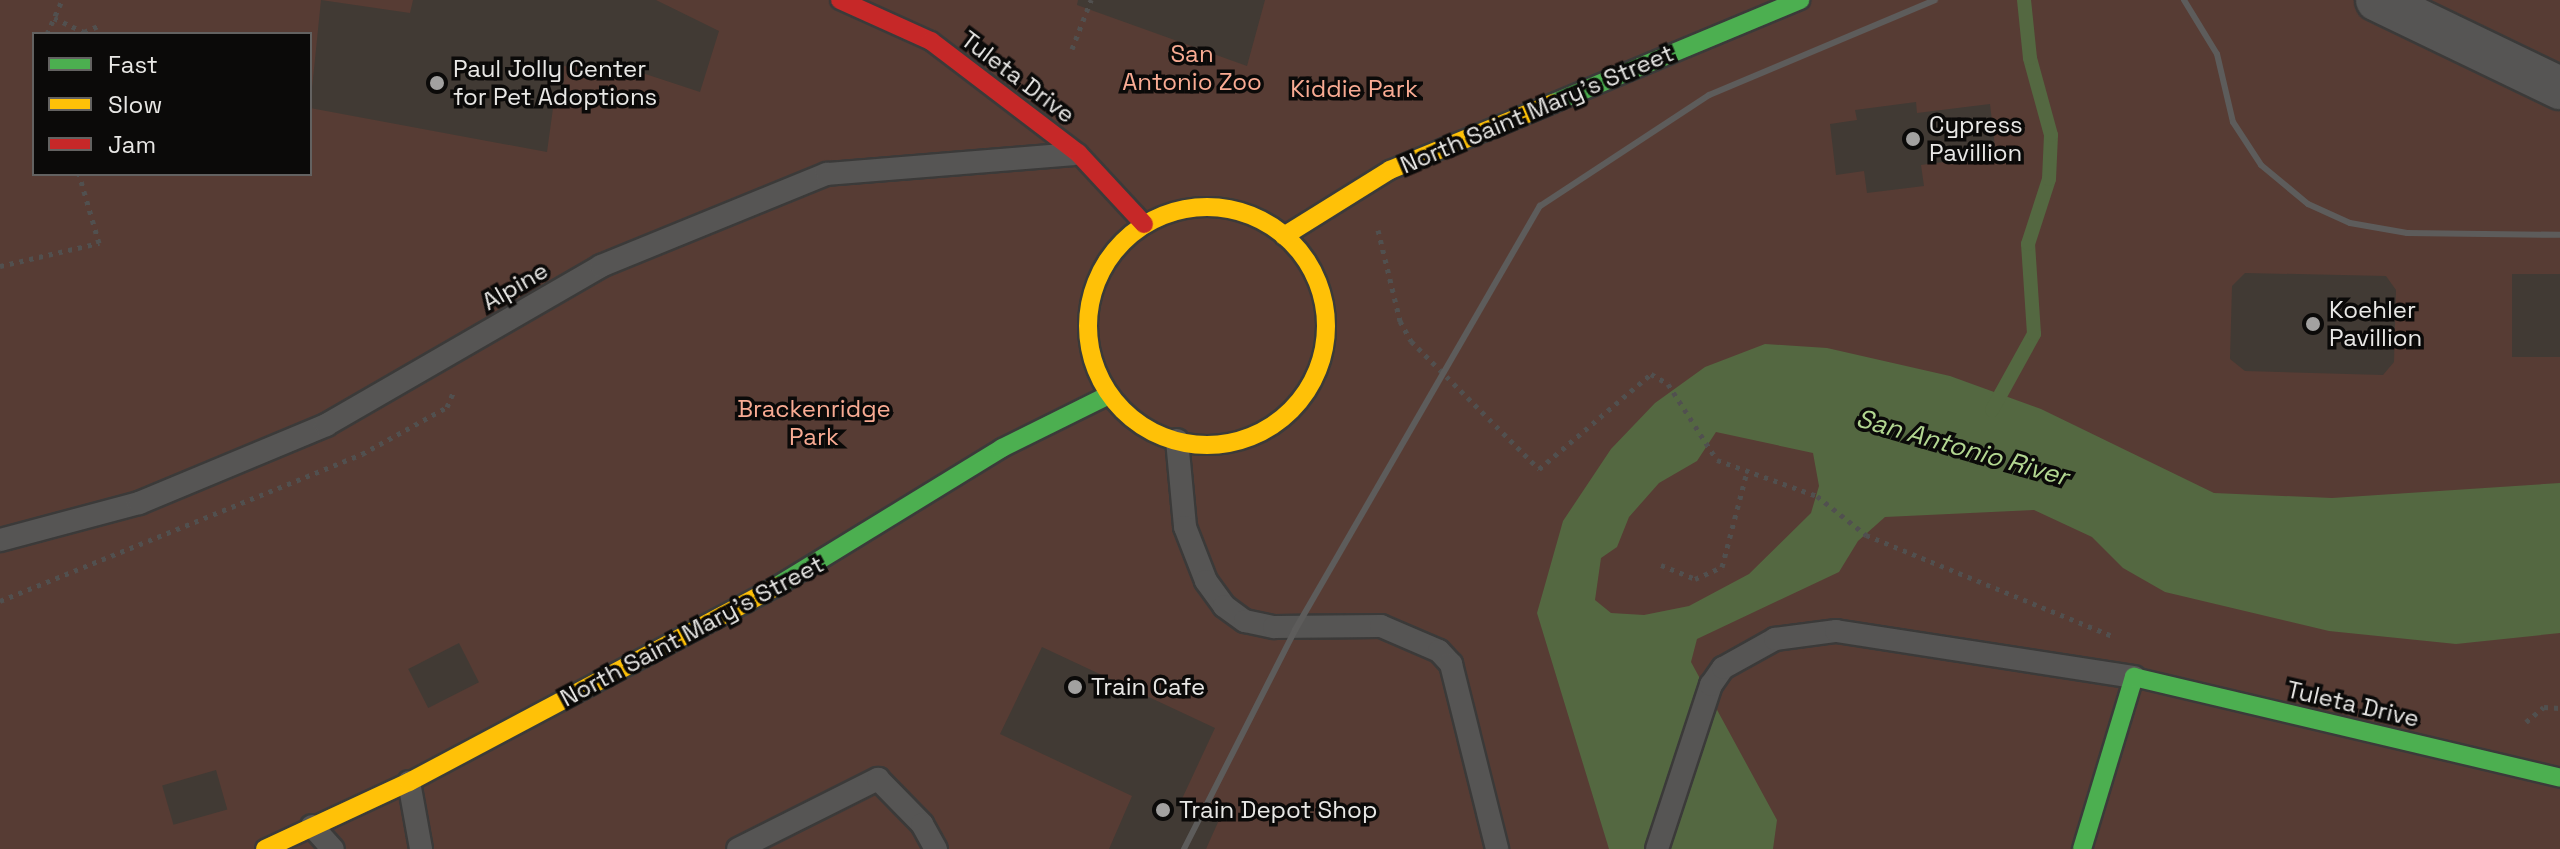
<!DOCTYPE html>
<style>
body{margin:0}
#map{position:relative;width:2560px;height:849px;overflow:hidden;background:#21201f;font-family:"Space Grotesk",sans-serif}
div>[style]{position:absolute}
.green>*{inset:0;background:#573c34}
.water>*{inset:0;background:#546841}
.stream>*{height:14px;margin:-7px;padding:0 7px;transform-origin:7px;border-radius:7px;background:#546841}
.building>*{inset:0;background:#413a34;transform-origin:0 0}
.path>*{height:5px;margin-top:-2.5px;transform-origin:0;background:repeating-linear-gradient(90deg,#51504f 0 4px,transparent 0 10px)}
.roads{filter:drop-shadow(2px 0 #3b3a39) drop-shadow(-2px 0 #3b3a39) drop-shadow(0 2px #3b3a39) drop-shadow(0 -2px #3b3a39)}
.lane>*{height:22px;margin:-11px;padding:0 11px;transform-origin:11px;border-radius:11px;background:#565554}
.street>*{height:42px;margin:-21px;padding:0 21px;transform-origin:21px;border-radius:21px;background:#565554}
.fast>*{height:18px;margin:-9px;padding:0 9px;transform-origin:9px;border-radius:9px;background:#4caf50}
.slow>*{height:18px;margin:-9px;padding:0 9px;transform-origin:9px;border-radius:9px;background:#ffc107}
.slow>.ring{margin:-9px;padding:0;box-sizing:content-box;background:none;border:18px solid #ffc107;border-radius:50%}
.jam>*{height:18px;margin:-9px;padding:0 9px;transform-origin:9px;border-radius:9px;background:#c62828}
.rail>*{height:6px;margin:-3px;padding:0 3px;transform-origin:3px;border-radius:3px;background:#5d5c5b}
.dots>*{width:22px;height:22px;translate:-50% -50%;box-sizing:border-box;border:4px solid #0b0a09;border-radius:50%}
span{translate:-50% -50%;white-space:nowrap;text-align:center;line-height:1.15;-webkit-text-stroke:7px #0b0a09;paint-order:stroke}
.park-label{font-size:24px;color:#f9ab93}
.poi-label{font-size:24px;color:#e8e7e5}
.left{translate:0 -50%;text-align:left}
.street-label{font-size:24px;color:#e8e7e5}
.water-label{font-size:26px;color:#b2d691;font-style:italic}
.legend{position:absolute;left:32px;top:32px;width:280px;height:144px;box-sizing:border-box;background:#0b0a09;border:2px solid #636261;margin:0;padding:10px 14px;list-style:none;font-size:24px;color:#e8e7e5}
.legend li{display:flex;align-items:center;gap:16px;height:40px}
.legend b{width:40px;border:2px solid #636261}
</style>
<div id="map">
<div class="green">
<div style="clip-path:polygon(evenodd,0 0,2560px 0,2560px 849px,0 849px,0 0,34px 34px,310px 34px,310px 174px,34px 174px,34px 34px)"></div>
</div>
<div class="water">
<div style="clip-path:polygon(evenodd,1765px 344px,1827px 348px,1950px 376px,2041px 409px,2214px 493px,2332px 498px,2560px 483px,2560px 633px,2456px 644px,2329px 631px,2165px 592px,2123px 568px,2092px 537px,2034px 510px,1885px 517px,1858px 541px,1839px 572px,1697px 639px,1691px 662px,1777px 820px,1773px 849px,1609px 849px,1537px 613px,1563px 521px,1611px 449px,1655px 403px,1705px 367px,1765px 344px,1716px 432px,1813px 453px,1819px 486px,1811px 513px,1749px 574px,1689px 606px,1644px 615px,1611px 613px,1595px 600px,1601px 558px,1617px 547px,1629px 517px,1659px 483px,1697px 461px,1716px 432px)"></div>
</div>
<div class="stream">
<div style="left:1992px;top:410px;width:87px;rotate:-61.1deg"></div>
<div style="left:2034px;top:334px;width:90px;rotate:-93.8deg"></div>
<div style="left:2028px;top:244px;width:68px;rotate:-72.1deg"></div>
<div style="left:2049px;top:179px;width:44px;rotate:-87.4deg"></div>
<div style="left:2051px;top:135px;width:80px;rotate:-105.3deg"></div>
<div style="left:2030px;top:58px;width:58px;rotate:-95.9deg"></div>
</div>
<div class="building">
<div style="clip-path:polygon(321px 0,410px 13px,413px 0,656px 0,719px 31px,700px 92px,609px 62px,605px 70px,564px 66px,563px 101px,554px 101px,547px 152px,310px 108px)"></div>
<div style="clip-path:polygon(1078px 0,1265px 0,1247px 66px,1077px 5px)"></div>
<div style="clip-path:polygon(1916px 102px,1917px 113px,1990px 104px,1996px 155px,1921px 165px,1924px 186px,1867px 193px,1864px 171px,1836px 175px,1830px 124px,1857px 120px,1855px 110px)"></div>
<div style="clip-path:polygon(2245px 273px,2386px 276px,2396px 290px,2394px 362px,2383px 375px,2245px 371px,2230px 359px,2232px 286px)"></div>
<div style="left:2512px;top:274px;width:48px;height:83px"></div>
<div style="left:459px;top:643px;width:44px;height:57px;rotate:63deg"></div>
<div style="clip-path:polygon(1042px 647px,1215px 728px,1181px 801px,1219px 820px,1206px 849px,1109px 849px,1132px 796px,1000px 734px)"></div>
<div style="left:216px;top:770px;width:41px;height:56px;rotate:74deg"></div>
</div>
<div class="path">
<div style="left:54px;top:18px;width:33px;rotate:25deg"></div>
<div style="left:84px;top:32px;width:15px;rotate:-23deg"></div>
<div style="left:47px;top:34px;width:37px;rotate:-66deg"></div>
<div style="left:1072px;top:49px;width:53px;rotate:-68.8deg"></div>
<div style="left:1378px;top:230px;width:94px;rotate:76.4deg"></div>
<div style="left:1400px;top:321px;width:23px;rotate:61deg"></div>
<div style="left:1411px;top:341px;width:181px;rotate:45deg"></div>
<div style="left:1539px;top:469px;width:147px;rotate:-40.3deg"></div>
<div style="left:1651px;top:374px;width:20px;rotate:30deg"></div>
<div style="left:1668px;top:384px;width:90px;rotate:57.2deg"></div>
<div style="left:1717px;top:460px;width:106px;rotate:19.8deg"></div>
<div style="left:1817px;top:496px;width:63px;rotate:38.5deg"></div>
<div style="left:1866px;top:535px;width:266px;rotate:22.3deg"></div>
<div style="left:0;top:266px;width:102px;rotate:-13.1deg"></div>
<div style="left:99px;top:243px;width:72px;rotate:-106.2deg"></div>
<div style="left:1661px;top:565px;width:37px;rotate:22deg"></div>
<div style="left:1695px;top:579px;width:30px;rotate:-24deg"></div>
<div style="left:1722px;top:567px;width:98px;rotate:-75.3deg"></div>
<div style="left:0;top:601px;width:391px;rotate:-22.1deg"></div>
<div style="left:362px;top:454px;width:97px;rotate:-28.9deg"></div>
<div style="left:447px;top:407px;width:15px;rotate:-67deg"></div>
<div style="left:2526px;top:722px;width:23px;rotate:-40deg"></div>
<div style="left:2544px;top:707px;width:16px;rotate:4deg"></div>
</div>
<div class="roads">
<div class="lane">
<div style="left:1177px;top:440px;width:87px;rotate:84.7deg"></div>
<div style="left:1185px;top:527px;width:58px;rotate:68.7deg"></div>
<div style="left:1206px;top:581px;width:31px;rotate:54deg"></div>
<div style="left:1224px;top:606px;width:26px;rotate:36deg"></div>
<div style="left:1245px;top:621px;width:30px;rotate:12deg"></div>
<div style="left:1274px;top:627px;width:107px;rotate:-0.5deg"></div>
<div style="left:1381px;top:626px;width:63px;rotate:23.3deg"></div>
<div style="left:1439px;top:651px;width:18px;rotate:47deg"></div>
<div style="left:1451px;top:664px;width:191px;rotate:76deg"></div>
<div style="left:0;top:540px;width:144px;rotate:-14.9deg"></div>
<div style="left:139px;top:503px;width:203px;rotate:-22.6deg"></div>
<div style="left:326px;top:425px;width:318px;rotate:-30deg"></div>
<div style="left:601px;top:266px;width:244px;rotate:-22.2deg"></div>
<div style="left:827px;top:174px;width:247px;rotate:-4.6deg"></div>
<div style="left:409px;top:782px;width:68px;rotate:79.8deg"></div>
<div style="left:312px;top:826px;width:31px;rotate:48deg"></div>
<div style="left:738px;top:849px;width:157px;rotate:-26.6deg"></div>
<div style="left:878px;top:779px;width:63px;rotate:45.6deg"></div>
<div style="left:922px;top:824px;width:29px;rotate:61deg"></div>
<div style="left:1657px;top:849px;width:173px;rotate:-71.8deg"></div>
<div style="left:1711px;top:685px;width:21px;rotate:-55deg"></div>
<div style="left:1723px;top:668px;width:60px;rotate:-29.1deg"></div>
<div style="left:1775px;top:639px;width:62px;rotate:-7.5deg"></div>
<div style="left:1836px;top:631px;width:302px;rotate:8.8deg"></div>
</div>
<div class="street">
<div style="left:2377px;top:0;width:203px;rotate:25.7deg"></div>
</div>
<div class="fast">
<div style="left:1553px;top:103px;width:268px;rotate:-22.6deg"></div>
<div style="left:777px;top:586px;width:264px;rotate:-31.5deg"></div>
<div style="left:1002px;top:448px;width:119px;rotate:-26.4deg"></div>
<div style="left:2082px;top:849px;width:180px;rotate:-73.2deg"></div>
<div style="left:2134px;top:677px;width:438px;rotate:13.3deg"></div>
</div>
<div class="slow">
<div class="ring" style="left:1088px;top:207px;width:220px;height:220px"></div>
<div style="left:1284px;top:236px;width:125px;rotate:-31.9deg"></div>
<div style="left:1390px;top:170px;width:176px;rotate:-22.3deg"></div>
<div style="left:265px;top:849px;width:159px;rotate:-25deg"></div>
<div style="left:409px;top:782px;width:417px;rotate:-28deg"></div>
</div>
<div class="jam">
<div style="left:840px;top:0;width:100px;rotate:24.3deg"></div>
<div style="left:931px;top:41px;width:185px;rotate:37.3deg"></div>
<div style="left:1078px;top:153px;width:97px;rotate:47.1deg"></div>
</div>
</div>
<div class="rail">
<div style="left:2184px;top:0;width:63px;rotate:58.6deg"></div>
<div style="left:2217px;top:54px;width:70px;rotate:76.8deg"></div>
<div style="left:2233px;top:122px;width:51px;rotate:56.9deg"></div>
<div style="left:2261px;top:165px;width:61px;rotate:39.7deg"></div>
<div style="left:2308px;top:204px;width:46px;rotate:24.3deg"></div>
<div style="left:2350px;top:223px;width:58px;rotate:10deg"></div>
<div style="left:2407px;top:233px;width:153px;rotate:0.7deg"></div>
<div style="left:1184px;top:849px;width:246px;rotate:-63.1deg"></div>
<div style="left:1295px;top:630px;width:490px;rotate:-60deg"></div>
<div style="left:1540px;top:206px;width:202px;rotate:-33.3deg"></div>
<div style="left:1709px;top:95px;width:245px;rotate:-22.8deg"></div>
</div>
<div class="dots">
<div style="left:437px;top:83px;background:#a2a1a0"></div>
<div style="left:1913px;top:139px;background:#a2a1a0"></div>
<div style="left:2313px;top:324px;background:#a2a1a0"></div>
<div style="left:1075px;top:687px;background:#a2a1a0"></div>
<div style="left:1163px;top:810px;background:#a2a1a0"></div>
</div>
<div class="park-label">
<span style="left:1192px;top:68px">San<br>Antonio Zoo</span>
<span style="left:1354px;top:89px">Kiddie Park</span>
<span style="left:814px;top:423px">Brackenridge<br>Park</span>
</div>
<div class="poi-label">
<span class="left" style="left:453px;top:83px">Paul Jolly Center<br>for Pet Adoptions</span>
<span class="left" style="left:1929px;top:139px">Cypress<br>Pavillion</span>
<span class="left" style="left:2329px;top:324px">Koehler<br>Pavillion</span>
<span class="left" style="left:1091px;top:687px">Train Cafe</span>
<span class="left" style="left:1179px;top:810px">Train Depot Shop</span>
</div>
<div class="street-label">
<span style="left:1018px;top:77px;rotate:37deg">Tuleta Drive</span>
<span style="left:1537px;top:109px;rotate:-23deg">North Saint Mary's Street</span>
<span style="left:515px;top:286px;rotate:-30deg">Alpine</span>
<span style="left:692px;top:631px;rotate:-28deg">North Saint Mary's Street</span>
<span style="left:2353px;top:704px;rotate:13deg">Tuleta Drive</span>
</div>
<div class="water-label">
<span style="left:1962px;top:448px;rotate:16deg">San Antonio River</span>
</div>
<ul class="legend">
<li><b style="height:10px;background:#4caf50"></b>Fast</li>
<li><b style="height:10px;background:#ffc107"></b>Slow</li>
<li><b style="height:10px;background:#c62828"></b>Jam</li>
</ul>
</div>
